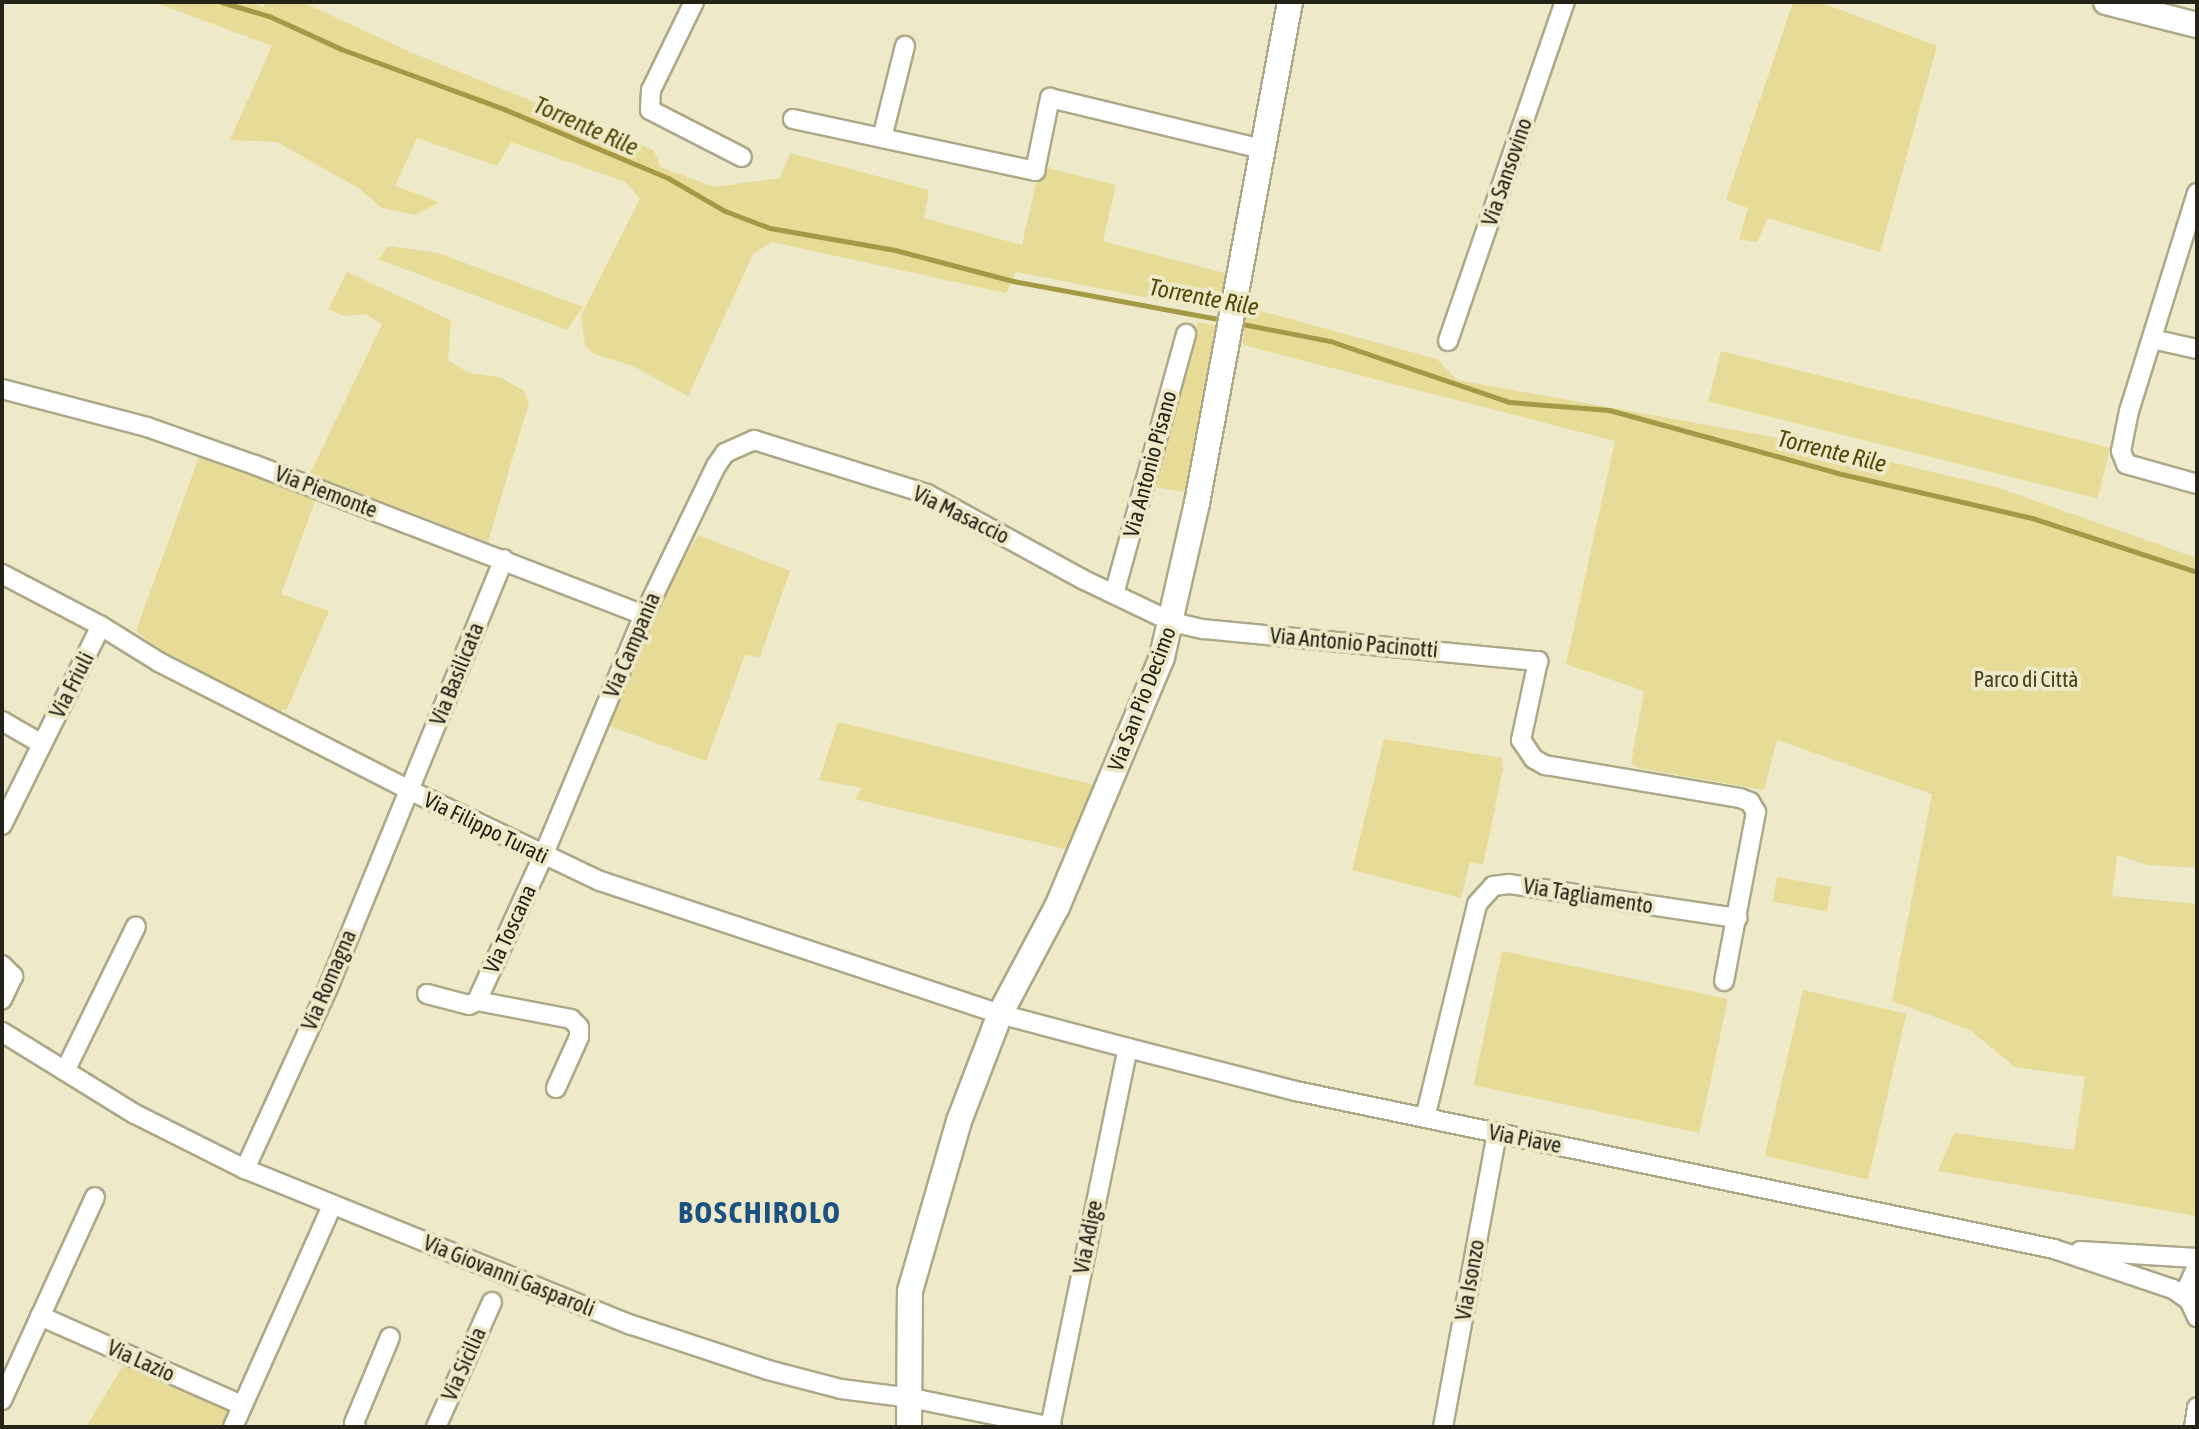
<!DOCTYPE html>
<meta charset="utf-8">
<style>
body{margin:0}
#map{position:relative;width:2199px;height:1429px;overflow:hidden;background:#eee9c8;font-family:"Asap Condensed",sans-serif}
div>[style]{position:absolute}
.green>*{inset:0;background:#e6dc97;transform-origin:0 0}
.stream>*{height:5px;margin:-2.5px;padding:0 2.5px;transform-origin:2.5px;border-radius:2.5px;background:#a59946}
.roads{filter:drop-shadow(2px 0 #aca888) drop-shadow(-2px 0 #aca888) drop-shadow(0 2px #aca888) drop-shadow(0 -2px #aca888)}
.street>*{height:18px;margin:-9px;padding:0 9px;transform-origin:9px;border-radius:9px;background:#fff}
.secondary>*{height:24px;margin:-12px;padding:0 12px;transform-origin:12px;border-radius:12px;background:#fff}
span{translate:-50% -50%;white-space:nowrap;text-align:center;line-height:1.15;-webkit-text-stroke:8px #eee9c8;paint-order:stroke}
.street-label{font-size:22px;color:#252317}
.park-label{font-size:22px;color:#47411d}
.water-label{font-size:24px;color:#524905;font-style:italic}
.district-label{font-size:30px;color:#1b5082;font-weight:700;letter-spacing:2px}
.frame{position:absolute;inset:0;border:4px solid #252317;pointer-events:none}
</style>
<div id="map">
<div class="green">
<div style="clip-path:polygon(154px 2px,250px 2px,263px 7px,265px 2px,302px 2px,415px 54px,654px 150px,660px 167px,715px 187px,780px 178px,790px 153px,929px 190px,924px 218px,1022px 245px,1040px 166px,1116px 185px,1103px 241px,1228px 274px,1220px 312px,1016px 272px,1006px 293px,772px 242px,753px 254px,688px 396px,633px 366px,594px 354px,585px 345px,581px 316px,640px 199px,626px 182px,511px 142px,497px 166px,417px 138px,395px 186px,439px 202px,415px 215px,382px 208px,360px 189px,277px 142px,230px 140px,272px 46px)"></div>
<div style="clip-path:polygon(1793px 2px,1819px 2px,1937px 46px,1880px 252px,1768px 218px,1757px 242px,1739px 239px,1748px 208px,1726px 200px)"></div>
<div style="clip-path:polygon(389px 246px,438px 253px,583px 307px,567px 330px,378px 259px)"></div>
<div style="clip-path:polygon(347px 272px,451px 320px,448px 360px,469px 373px,499px 377px,523px 390px,529px 402px,488px 542px,310px 474px,382px 324px,365px 314px,344px 316px,328px 309px)"></div>
<div style="clip-path:polygon(1246px 307px,1437px 359px,1457px 380px,1829px 447px,1999px 488px,2197px 558px,2197px 868px,2148px 865px,2117px 855px,2112px 896px,2197px 904px,2197px 1216px,1938px 1171px,1954px 1133px,2074px 1150px,2085px 1077px,2015px 1067px,1970px 1030px,1892px 1001px,1932px 794px,1777px 740px,1764px 790px,1638px 768px,1631px 763px,1644px 691px,1566px 664px,1615px 441px,1243px 345px)"></div>
<div style="clip-path:polygon(1198px 322px,1219px 326px,1185px 492px,1149px 486px)"></div>
<div style="left:1721px;top:351px;width:401px;height:52px;rotate:14deg"></div>
<div style="clip-path:polygon(200px 454px,317px 496px,281px 594px,329px 611px,287px 709px,275px 712px,173px 659px,136px 631px)"></div>
<div style="clip-path:polygon(698px 535px,790px 571px,760px 657px,745px 655px,706px 761px,609px 726px,659px 602px)"></div>
<div style="clip-path:polygon(838px 722px,1095px 785px,1069px 850px,855px 799px,862px 788px,819px 780px)"></div>
<div style="clip-path:polygon(1384px 739px,1502px 758px,1503px 769px,1483px 865px,1470px 862px,1461px 898px,1352px 870px)"></div>
<div style="left:1777px;top:877px;width:55px;height:25px;rotate:10deg"></div>
<div style="left:1502px;top:951px;width:231px;height:137px;rotate:12deg"></div>
<div style="left:1803px;top:990px;width:106px;height:170px;rotate:13deg"></div>
<div style="clip-path:polygon(124px 1364px,231px 1412px,224px 1427px,86px 1427px)"></div>
</div>
<div class="stream">
<div style="left:221px;top:2px;width:50px;rotate:16.3deg"></div>
<div style="left:269px;top:16px;width:79px;rotate:24.6deg"></div>
<div style="left:341px;top:49px;width:174px;rotate:20.2deg"></div>
<div style="left:504px;top:109px;width:178px;rotate:22.8deg"></div>
<div style="left:668px;top:178px;width:66px;rotate:30.1deg"></div>
<div style="left:725px;top:211px;width:48px;rotate:20.7deg"></div>
<div style="left:770px;top:228px;width:127px;rotate:10deg"></div>
<div style="left:895px;top:250px;width:122px;rotate:14.7deg"></div>
<div style="left:1013px;top:281px;width:214px;rotate:10.5deg"></div>
<div style="left:1237px;top:323px;width:95px;rotate:11deg"></div>
<div style="left:1330px;top:341px;width:189px;rotate:18.8deg"></div>
<div style="left:1509px;top:402px;width:100px;rotate:4.6deg"></div>
<div style="left:1609px;top:410px;width:237px;rotate:15.4deg"></div>
<div style="left:1837px;top:473px;width:200px;rotate:13deg"></div>
<div style="left:2032px;top:518px;width:174px;rotate:18.1deg"></div>
</div>
<div class="roads">
<div class="street">
<div style="left:694px;top:2px;width:98px;rotate:116deg"></div>
<div style="left:651px;top:90px;width:20px;rotate:93deg"></div>
<div style="left:650px;top:110px;width:103px;rotate:27.1deg"></div>
<div style="left:793px;top:119px;width:248px;rotate:12.1deg"></div>
<div style="left:1035px;top:171px;width:75px;rotate:-78.4deg"></div>
<div style="left:1050px;top:98px;width:218px;rotate:13.5deg"></div>
<div style="left:882px;top:138px;width:95px;rotate:-76deg"></div>
<div style="left:2197px;top:193px;width:228px;rotate:107.3deg"></div>
<div style="left:2129px;top:411px;width:41px;rotate:101.3deg"></div>
<div style="left:2121px;top:451px;width:14px;rotate:69deg"></div>
<div style="left:2126px;top:464px;width:74px;rotate:15.7deg"></div>
<div style="left:2152px;top:339px;width:46px;rotate:12.5deg"></div>
<div style="left:1448px;top:341px;width:359px;rotate:-71deg"></div>
<div style="left:2px;top:389px;width:150px;rotate:14.7deg"></div>
<div style="left:147px;top:427px;width:114px;rotate:19.4deg"></div>
<div style="left:255px;top:465px;width:417px;rotate:21.1deg"></div>
<div style="left:2px;top:574px;width:112px;rotate:27.7deg"></div>
<div style="left:101px;top:626px;width:68px;rotate:31.8deg"></div>
<div style="left:159px;top:662px;width:281px;rotate:27.1deg"></div>
<div style="left:409px;top:790px;width:212px;rotate:25.5deg"></div>
<div style="left:600px;top:881px;width:422px;rotate:18.4deg"></div>
<div style="left:1000px;top:1014px;width:132px;rotate:14.9deg"></div>
<div style="left:1128px;top:1048px;width:173px;rotate:14.4deg"></div>
<div style="left:1296px;top:1091px;width:774px;rotate:11.77deg"></div>
<div style="left:2054px;top:1249px;width:126px;rotate:18.6deg"></div>
<div style="left:2173px;top:1289px;width:19px;rotate:35deg"></div>
<div style="left:1114px;top:594px;width:270px;rotate:-74.5deg"></div>
<div style="left:2px;top:721px;width:46px;rotate:29.9deg"></div>
<div style="left:2px;top:825px;width:222px;rotate:-63.6deg"></div>
<div style="left:2px;top:965px;width:16px;rotate:45deg"></div>
<div style="left:13px;top:976px;width:26px;rotate:115deg"></div>
<div style="left:427px;top:994px;width:43px;rotate:14.7deg"></div>
<div style="left:469px;top:1005px;width:9px;rotate:-27deg"></div>
<div style="left:477px;top:1001px;width:96px;rotate:10.8deg"></div>
<div style="left:571px;top:1019px;width:11px;rotate:45deg"></div>
<div style="left:579px;top:1027px;width:10px;rotate:90deg"></div>
<div style="left:579px;top:1037px;width:56px;rotate:114.3deg"></div>
<div style="left:477px;top:1001px;width:159px;rotate:-65.5deg"></div>
<div style="left:543px;top:856px;width:261px;rotate:-67.3deg"></div>
<div style="left:644px;top:615px;width:165px;rotate:-64.2deg"></div>
<div style="left:716px;top:466px;width:16px;rotate:-55deg"></div>
<div style="left:725px;top:453px;width:32px;rotate:-24deg"></div>
<div style="left:754px;top:440px;width:181px;rotate:17.3deg"></div>
<div style="left:927px;top:494px;width:177px;rotate:28.7deg"></div>
<div style="left:1082px;top:579px;width:100px;rotate:25.5deg"></div>
<div style="left:1172px;top:622px;width:32px;rotate:13deg"></div>
<div style="left:1203px;top:629px;width:337px;rotate:5.5deg"></div>
<div style="left:1538px;top:661px;width:81px;rotate:102.1deg"></div>
<div style="left:1521px;top:740px;width:23px;rotate:56deg"></div>
<div style="left:1534px;top:759px;width:13px;rotate:29deg"></div>
<div style="left:1545px;top:765px;width:198px;rotate:9.6deg"></div>
<div style="left:1740px;top:798px;width:11px;rotate:22deg"></div>
<div style="left:1750px;top:802px;width:12px;rotate:59deg"></div>
<div style="left:1756px;top:812px;width:172px;rotate:100.7deg"></div>
<div style="left:2px;top:1032px;width:156px;rotate:31.7deg"></div>
<div style="left:135px;top:1114px;width:123px;rotate:26.6deg"></div>
<div style="left:245px;top:1169px;width:417px;rotate:22deg"></div>
<div style="left:632px;top:1325px;width:143px;rotate:18.3deg"></div>
<div style="left:768px;top:1370px;width:75px;rotate:14.6deg"></div>
<div style="left:841px;top:1389px;width:71px;rotate:7.3deg"></div>
<div style="left:911px;top:1398px;width:144px;rotate:11.6deg"></div>
<div style="left:65px;top:1071px;width:161px;rotate:-63.9deg"></div>
<div style="left:1425px;top:1118px;width:220px;rotate:-76.3deg"></div>
<div style="left:1477px;top:904px;width:24px;rotate:-48deg"></div>
<div style="left:1493px;top:886px;width:16px;rotate:-7deg"></div>
<div style="left:1509px;top:884px;width:231px;rotate:8.5deg"></div>
<div style="left:245px;top:1169px;width:205px;rotate:-65.4deg"></div>
<div style="left:330px;top:983px;width:458px;rotate:-67.7deg"></div>
<div style="left:2080px;top:1251px;width:117px;rotate:3.4deg"></div>
<div style="left:2197px;top:1266px;width:22px;rotate:114deg"></div>
<div style="left:2188px;top:1286px;width:14px;rotate:86deg"></div>
<div style="left:2189px;top:1300px;width:19px;rotate:65deg"></div>
<div style="left:40px;top:1316px;width:221px;rotate:23.8deg"></div>
<div style="left:2px;top:1400px;width:223px;rotate:-65.4deg"></div>
<div style="left:233px;top:1427px;width:242px;rotate:-65.9deg"></div>
<div style="left:356px;top:1427px;width:4px;rotate:-117deg"></div>
<div style="left:354px;top:1423px;width:93px;rotate:-67.3deg"></div>
<div style="left:436px;top:1427px;width:137px;rotate:-65.9deg"></div>
<div style="left:1050px;top:1427px;width:387px;rotate:-78.4deg"></div>
<div style="left:1443px;top:1427px;width:299px;rotate:-79.6deg"></div>
<div style="left:2194px;top:1427px;width:20px;rotate:-81deg"></div>
</div>
<div class="secondary">
<div style="left:2106px;top:2px;width:94px;rotate:14.2deg"></div>
<div style="left:909px;top:1427px;width:136px;rotate:-89.6deg"></div>
<div style="left:910px;top:1291px;width:177px;rotate:-73.9deg"></div>
<div style="left:959px;top:1121px;width:115px;rotate:-69deg"></div>
<div style="left:1000px;top:1014px;width:121px;rotate:-62deg"></div>
<div style="left:1057px;top:907px;width:271px;rotate:-67.2deg"></div>
<div style="left:1162px;top:657px;width:158px;rotate:-77.2deg"></div>
<div style="left:1197px;top:503px;width:510px;rotate:-79.48deg"></div>
</div>
</div>
<div class="street-label">
<span style="left:1507px;top:172px;rotate:-71deg">Via Sansovino</span>
<span style="left:1150px;top:464px;rotate:-75deg">Via Antonio Pisano</span>
<span style="left:326px;top:492px;rotate:21deg">Via Piemonte</span>
<span style="left:961px;top:515px;rotate:26deg">Via Masaccio</span>
<span style="left:1354px;top:643px;rotate:5deg">Via Antonio Pacinotti</span>
<span style="left:632px;top:645px;rotate:-67deg">Via Campania</span>
<span style="left:457px;top:674px;rotate:-68deg">Via Basilicata</span>
<span style="left:72px;top:685px;rotate:-63deg">Via Friuli</span>
<span style="left:1142px;top:699px;rotate:-69deg">Via San Pio Decimo</span>
<span style="left:486px;top:828px;rotate:26deg">Via Filippo Turati</span>
<span style="left:1588px;top:896px;rotate:9deg">Via Tagliamento</span>
<span style="left:510px;top:929px;rotate:-65deg">Via Toscana</span>
<span style="left:329px;top:980px;rotate:-67deg">Via Romagna</span>
<span style="left:1525px;top:1139px;rotate:11deg">Via Piave</span>
<span style="left:1088px;top:1237px;rotate:-79deg">Via Adige</span>
<span style="left:509px;top:1276px;rotate:22deg">Via Giovanni Gasparoli</span>
<span style="left:1470px;top:1280px;rotate:-80deg">Via Isonzo</span>
<span style="left:141px;top:1361px;rotate:24deg">Via Lazio</span>
<span style="left:464px;top:1364px;rotate:-66deg">Via Sicilia</span>
</div>
<div class="park-label">
<span style="left:2026px;top:680px">Parco di Città</span>
</div>
<div class="water-label">
<span style="left:586px;top:126px;rotate:24deg">Torrente Rile</span>
<span style="left:1204px;top:297px;rotate:11deg">Torrente Rile</span>
<span style="left:1832px;top:451px;rotate:14deg">Torrente Rile</span>
</div>
<div class="district-label">
<span style="left:760px;top:1212px">BOSCHIROLO</span>
</div>
<div class="frame"></div>
</div>
